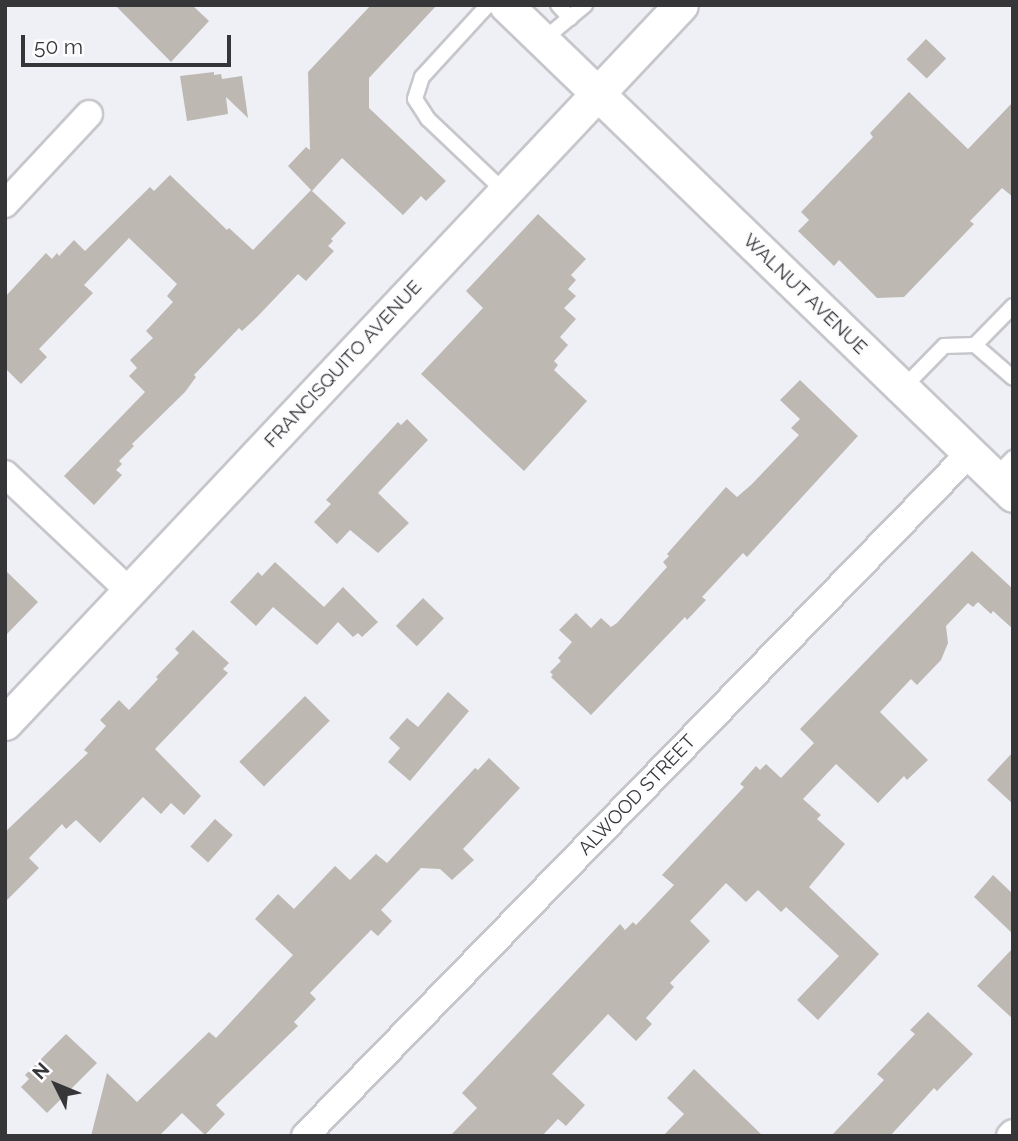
<!DOCTYPE html>
<style>
body{margin:0}
#map{position:relative;width:1018px;height:1141px;overflow:hidden;background:#efeff6;font-family:Raleway,sans-serif}
div>[style]{position:absolute}
.building>*{inset:0;background:#beb8b3;transform-origin:0 0}
.roads{filter:drop-shadow(2px 0 #c6c6cc) drop-shadow(-2px 0 #c6c6cc) drop-shadow(0 2px #c6c6cc) drop-shadow(0 -2px #c6c6cc)}
.service>*{height:14px;margin:-7px;padding:0 7px;transform-origin:7px;border-radius:7px;background:#fff}
.minor>*{height:26px;margin:-13px;padding:0 13px;transform-origin:13px;border-radius:13px;background:#fff}
.tertiary>*{height:33px;margin:-16.5px;padding:0 16.5px;transform-origin:16.5px;border-radius:16.5px;background:#fff}
span{translate:-50% -50%;white-space:nowrap;text-align:center;line-height:1.15;-webkit-text-stroke:5px #fdfdff;paint-order:stroke}
.street-label{font-size:19px;color:#363638}
.frame{position:absolute;inset:0;border:7px solid #363638;pointer-events:none}
.north{position:absolute;left:21px;top:1050px;width:70px;height:70px;-webkit-text-stroke:5px #fdfdff;paint-order:stroke;rotate:313deg;font-size:19px;font-weight:700;line-height:28px;text-align:center;color:#363638}
.north::after{content:'';display:block;margin:auto;width:24px;height:32px;background:#363638;clip-path:polygon(50% 0,100% 100%,50% 72%,0 100%)}
.scale{position:absolute;left:21px;top:35px;width:210px;height:32px;box-sizing:border-box;border:4px solid #363638;border-top:0;padding-left:9px;font-size:21px;line-height:24px;white-space:nowrap;color:#363638;-webkit-text-stroke:5px #fdfdff;paint-order:stroke}
</style>
<div id="map">
<div class="building">
<div style="clip-path:polygon(115px 5px,192px 5px,209px 21px,171px 62px)"></div>
<div style="clip-path:polygon(371px 5px,437px 5px,369px 78px,369px 108px,446px 181px,426px 201px,421px 196px,403px 215px,342px 158px,312px 191px,346px 223px,331px 239px,333px 241px,328px 246px,334px 251px,306px 281px,298px 274px,257px 317px,242px 331px,239px 328px,194px 375px,196px 377px,185px 392px,132px 444px,134px 446px,119px 461px,122px 464px,116px 470px,122px 475px,94px 505px,64px 476px,145px 392px,129px 376px,137px 368px,130px 360px,153px 338px,146px 331px,173px 302px,167px 296px,177px 284px,129px 238px,84px 285px,93px 293px,39px 349px,47px 357px,21px 384px,5px 368px,5px 297px,46px 253px,52px 259px,57px 253px,59px 256px,74px 240px,85px 251px,150px 187px,154px 191px,170px 175px,227px 230px,229px 228px,253px 250px,311px 190px,288px 166px,306px 147px,310px 150px,308px 72px)"></div>
<div style="left:926px;top:39px;width:28px;height:28px;rotate:44deg"></div>
<div style="clip-path:polygon(214px 72px,214px 75px,221px 74px,222px 79px,242px 76px,248px 118px,226px 97px,228px 114px,187px 121px,180px 76px)"></div>
<div style="clip-path:polygon(909px 92px,968px 149px,1013px 102px,1013px 197px,1002px 188px,970px 221px,974px 224px,904px 297px,877px 298px,839px 260px,834px 266px,798px 231px,809px 220px,801px 212px,873px 137px,870px 133px)"></div>
<div style="clip-path:polygon(538px 214px,586px 259px,571px 275px,576px 280px,568px 289px,576px 296px,564px 308px,576px 319px,560px 337px,568px 345px,554px 361px,558px 365px,554px 370px,587px 401px,524px 471px,421px 374px,483px 308px,466px 291px)"></div>
<div style="clip-path:polygon(800px 380px,858px 436px,747px 557px,743px 553px,702px 597px,706px 600px,687px 620px,685px 617px,591px 715px,551px 677px,553px 675px,550px 672px,561px 661px,558px 658px,572px 642px,559px 630px,576px 613px,591px 628px,601px 618px,611px 627px,617px 623px,667px 567px,663px 562px,669px 556px,667px 554px,726px 487px,737px 497px,751px 485px,799px 435px,791px 428px,800px 419px,780px 400px)"></div>
<div style="clip-path:polygon(407px 419px,428px 440px,378px 493px,409px 523px,378px 553px,350px 530px,337px 544px,314px 522px,331px 504px,326px 500px,398px 422px,401px 425px)"></div>
<div style="clip-path:polygon(972px 551px,1013px 589px,1013px 629px,993px 611px,991px 614px,978px 602px,973px 607px,968px 603px,946px 626px,948px 643px,941px 660px,917px 685px,911px 679px,880px 712px,928px 760px,907px 780px,904px 776px,878px 803px,836px 764px,803px 799px,821px 815px,817px 819px,845px 844px,809px 887px,879px 954px,818px 1020px,797px 1000px,839px 956px,786px 907px,781px 912px,758px 890px,746px 902px,726px 883px,690px 921px,710px 941px,670px 983px,674px 987px,646px 1018px,652px 1024px,636px 1041px,608px 1014px,552px 1074px,585px 1105px,566px 1126px,558px 1119px,542px 1136px,450px 1136px,477px 1108px,462px 1093px,620px 924px,625px 930px,633px 922px,636px 925px,674px 885px,662px 875px,744px 787px,740px 784px,756px 766px,760px 770px,766px 764px,781px 778px,814px 743px,800px 729px)"></div>
<div style="clip-path:polygon(275px 562px,324px 607px,343px 587px,378px 622px,362px 637px,358px 633px,353px 637px,338px 622px,317px 645px,273px 607px,256px 626px,230px 602px,258px 572px,262px 576px)"></div>
<div style="clip-path:polygon(5px 570px,38px 602px,5px 636px)"></div>
<div style="left:423px;top:598px;width:29px;height:39px;rotate:44deg"></div>
<div style="clip-path:polygon(193px 630px,229px 663px,223px 669px,228px 673px,155px 749px,201px 796px,184px 815px,171px 803px,161px 814px,143px 797px,100px 843px,76px 820px,66px 829px,62px 824px,29px 858px,39px 868px,5px 902px,5px 832px,88px 753px,84px 750px,106px 726px,100px 720px,119px 700px,129px 710px,158px 679px,156px 677px,179px 653px,175px 649px)"></div>
<div style="clip-path:polygon(448px 692px,469px 711px,410px 781px,388px 762px,400px 748px,389px 738px,407px 718px,418px 727px)"></div>
<div style="left:305px;top:696px;width:35px;height:93px;rotate:45deg"></div>
<div style="clip-path:polygon(1013px 752px,1013px 804px,987px 780px)"></div>
<div style="clip-path:polygon(489px 758px,520px 788px,463px 849px,474px 860px,452px 880px,440px 869px,421px 868px,381px 910px,392px 921px,378px 936px,371px 930px,310px 993px,316px 999px,294px 1022px,298px 1026px,216px 1105px,225px 1114px,205px 1135px,182px 1113px,159px 1136px,91px 1136px,107px 1073px,137px 1102px,209px 1032px,216px 1038px,293px 955px,255px 919px,278px 894px,294px 909px,335px 866px,350px 880px,376px 854px,387px 863px,475px 768px,478px 770px)"></div>
<div style="left:215px;top:819px;width:24px;height:37px;rotate:42deg"></div>
<div style="clip-path:polygon(993px 875px,1013px 894px,1013px 934px,974px 897px)"></div>
<div style="clip-path:polygon(1013px 948px,1013px 1019px,977px 986px)"></div>
<div style="clip-path:polygon(928px 1012px,973px 1054px,937px 1091px,934px 1088px,890px 1136px,831px 1136px,884px 1080px,877px 1074px,915px 1034px,910px 1030px)"></div>
<div style="clip-path:polygon(66px 1034px,97px 1063px,47px 1113px,21px 1087px,29px 1079px,25px 1075px)"></div>
<div style="clip-path:polygon(694px 1069px,763px 1136px,663px 1136px,684px 1114px,667px 1098px)"></div>
</div>
<div class="roads">
<div class="service">
<div style="left:488px;top:5px;width:98px;rotate:132.5deg"></div>
<div style="left:422px;top:77px;width:23px;rotate:108deg"></div>
<div style="left:415px;top:99px;width:24px;rotate:57deg"></div>
<div style="left:428px;top:119px;width:106px;rotate:43.5deg"></div>
<div style="left:558px;top:5px;width:18px;rotate:47deg"></div>
<div style="left:543px;top:40px;width:55px;rotate:-39.8deg"></div>
<div style="left:1013px;top:306px;width:54px;rotate:134.3deg"></div>
<div style="left:975px;top:345px;width:50px;rotate:41deg"></div>
<div style="left:902px;top:389px;width:60px;rotate:-45.7deg"></div>
<div style="left:944px;top:346px;width:31px;rotate:-2deg"></div>
<div style="left:994px;top:477px;width:27px;rotate:-45deg"></div>
</div>
<div class="minor">
<div style="left:5px;top:204px;width:123px;rotate:-47deg"></div>
<div style="left:5px;top:474px;width:172px;rotate:43.3deg"></div>
<div style="left:305px;top:1136px;width:952px;rotate:-45.77deg"></div>
<div style="left:1010px;top:1136px;width:4px;rotate:-45deg"></div>
</div>
<div class="tertiary">
<div style="left:506px;top:5px;width:705px;rotate:44.02deg"></div>
<div style="left:5px;top:723px;width:986px;rotate:-46.73deg"></div>
</div>
</div>
<div class="street-label">
<span style="left:805px;top:294px;rotate:44deg">WALNUT AVENUE</span>
<span style="left:343px;top:364px;rotate:-47deg">FRANCISQUITO AVENUE</span>
<span style="left:637px;top:795px;rotate:-46deg">ALWOOD STREET</span>
</div>
<div class="frame"></div>
<div class="north">N</div>
<div class="scale">50 m</div>
</div>
